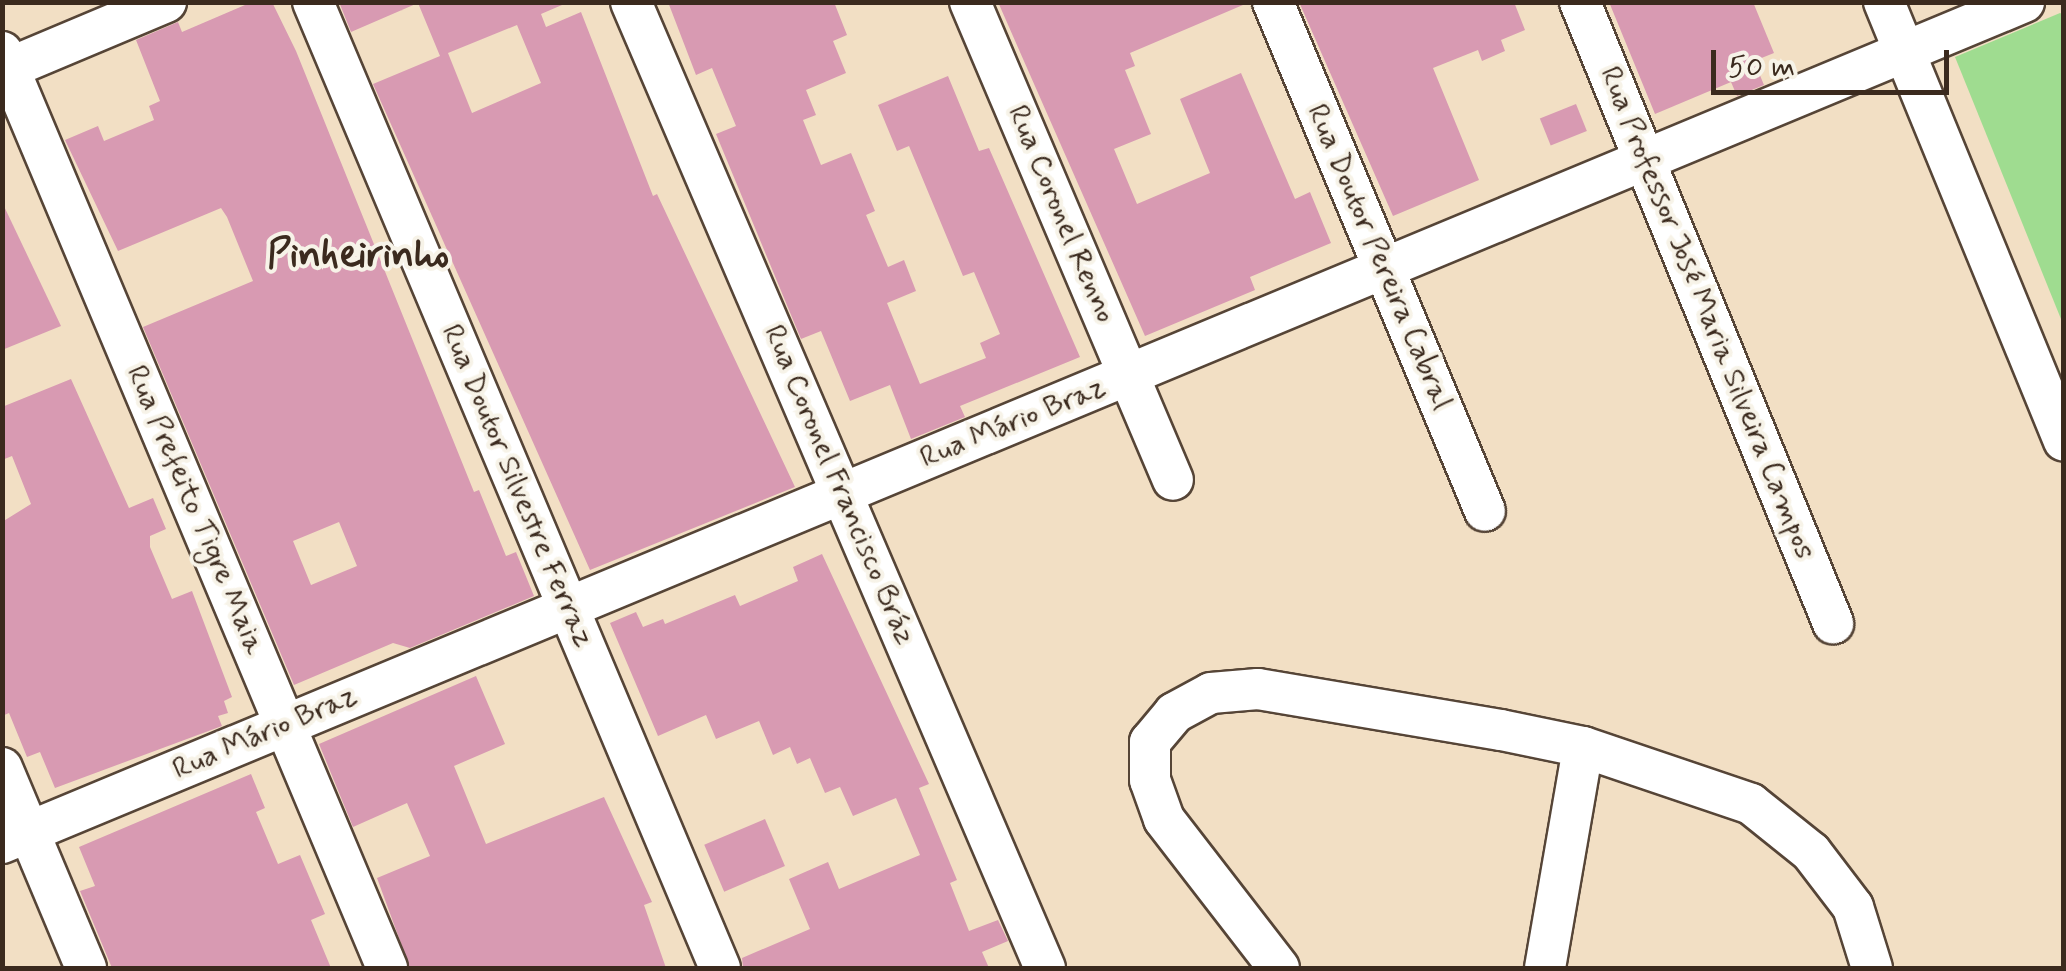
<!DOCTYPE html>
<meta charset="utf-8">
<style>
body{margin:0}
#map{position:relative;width:2066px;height:971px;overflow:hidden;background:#f2dfc4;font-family:Mynerve,sans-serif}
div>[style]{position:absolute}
.green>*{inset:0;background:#9fdc90}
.building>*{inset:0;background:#d89ab2;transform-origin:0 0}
.roads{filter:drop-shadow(2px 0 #564537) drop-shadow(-2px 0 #564537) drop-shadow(0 2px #564537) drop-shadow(0 -2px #564537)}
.minor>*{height:40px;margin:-20px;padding:0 20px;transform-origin:20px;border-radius:20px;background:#fff}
span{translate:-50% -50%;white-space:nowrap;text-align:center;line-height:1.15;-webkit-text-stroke:8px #f7f3e8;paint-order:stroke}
.street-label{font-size:30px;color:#3b2a1e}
.district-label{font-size:40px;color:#3b2a1e;font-weight:700}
.frame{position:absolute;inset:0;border:5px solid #3b2a1e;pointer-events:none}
.scale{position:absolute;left:1711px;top:50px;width:238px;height:45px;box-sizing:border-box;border:5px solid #3b2a1e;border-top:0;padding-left:12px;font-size:30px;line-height:35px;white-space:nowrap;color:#3b2a1e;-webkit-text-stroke:8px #f7f3e8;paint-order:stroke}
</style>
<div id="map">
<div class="green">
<div style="clip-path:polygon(2060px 13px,2064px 15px,2063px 324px,1955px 57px)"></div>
</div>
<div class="building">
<div style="clip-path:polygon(evenodd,252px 2px,272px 2px,296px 51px,474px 492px,479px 490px,506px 556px,516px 552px,534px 596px,410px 648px,393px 643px,294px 685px,143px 327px,253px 281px,227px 217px,221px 208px,118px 251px,65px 140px,98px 126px,104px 141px,154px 120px,149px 106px,160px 101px,136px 40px,178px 22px,182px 32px,252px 2px,339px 522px,357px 566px,311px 585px,293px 541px,339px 522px)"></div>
<div style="clip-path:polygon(evenodd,339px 2px,569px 2px,541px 14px,546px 27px,581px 12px,653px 196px,657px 194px,795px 487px,590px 570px,373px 84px,440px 56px,418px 3px,351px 32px,339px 2px,517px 25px,541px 83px,472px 113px,448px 53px,517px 25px)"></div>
<div style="clip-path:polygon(668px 2px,834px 2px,847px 35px,833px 41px,846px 73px,806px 90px,816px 115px,803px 120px,821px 165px,851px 153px,875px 211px,866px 215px,888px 267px,904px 260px,916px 291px,887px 303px,920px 384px,986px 358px,980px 343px,1000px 334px,974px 272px,963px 276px,909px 146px,897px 151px,878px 105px,948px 76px,979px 151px,989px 148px,1080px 357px,960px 406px,965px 417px,911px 439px,890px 385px,850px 401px,821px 331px,801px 339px,716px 134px,736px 126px,712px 68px,696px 75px)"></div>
<div style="clip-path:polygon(998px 2px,1250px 2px,1130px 53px,1135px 66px,1125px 70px,1151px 134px,1114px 149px,1137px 204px,1210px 173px,1180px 99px,1241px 73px,1295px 199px,1310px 192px,1331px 243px,1250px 277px,1255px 290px,1145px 336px)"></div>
<div style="clip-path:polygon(1299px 2px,1514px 2px,1525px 30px,1501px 40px,1505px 51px,1482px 61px,1478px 50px,1433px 68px,1479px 180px,1393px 216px)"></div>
<div style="clip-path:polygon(1609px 2px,1753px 2px,1774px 53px,1754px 61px,1764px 85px,1737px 96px,1731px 82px,1655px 114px)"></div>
<div style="left:1576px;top:104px;width:29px;height:39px;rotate:68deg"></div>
<div style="clip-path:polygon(2px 202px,61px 326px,2px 350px)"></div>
<div style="clip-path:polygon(71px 379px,129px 508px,153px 498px,166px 529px,150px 536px,150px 547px,172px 599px,192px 591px,232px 697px,224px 701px,228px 713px,218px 716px,222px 726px,55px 788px,40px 752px,27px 757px,9px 713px,2px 716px,2px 522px,31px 504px,12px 456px,2px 460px,2px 407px)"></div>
<div style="clip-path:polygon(822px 554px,929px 784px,919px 788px,957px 880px,950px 883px,969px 931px,998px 920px,1008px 941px,982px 952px,989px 968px,743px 968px,742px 958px,810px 929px,789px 879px,828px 862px,839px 889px,920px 855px,896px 798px,853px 816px,840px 787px,825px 793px,810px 758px,797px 764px,790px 747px,773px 755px,759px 721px,716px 739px,706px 715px,658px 736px,610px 623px,636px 612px,643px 627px,663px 619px,665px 624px,735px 595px,740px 606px,798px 581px,793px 567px)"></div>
<div style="clip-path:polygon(476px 676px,505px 744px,454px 766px,486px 844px,604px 797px,652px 902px,644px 905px,666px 968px,410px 968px,377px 878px,430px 856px,407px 803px,353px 827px,319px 744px)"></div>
<div style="clip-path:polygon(251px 774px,265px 808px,256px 812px,278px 864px,300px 855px,325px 914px,311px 920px,331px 968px,112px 968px,80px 891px,95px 886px,79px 847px)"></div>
<div style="left:765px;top:819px;width:51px;height:66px;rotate:67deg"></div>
</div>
<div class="roads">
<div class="minor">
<div style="left:313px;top:2px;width:1048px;rotate:67.15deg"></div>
<div style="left:631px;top:2px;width:1051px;rotate:66.8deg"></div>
<div style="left:970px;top:2px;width:519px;rotate:66.99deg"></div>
<div style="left:1273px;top:2px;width:551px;rotate:67.39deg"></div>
<div style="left:1580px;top:2px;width:671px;rotate:67.83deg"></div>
<div style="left:1884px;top:2px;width:474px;rotate:67.7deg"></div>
<div style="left:2px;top:52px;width:994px;rotate:67.2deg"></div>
<div style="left:2px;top:71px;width:178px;rotate:-22.8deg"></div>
<div style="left:2px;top:768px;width:217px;rotate:67.2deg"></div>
<div style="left:2px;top:843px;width:2190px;rotate:-22.58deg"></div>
<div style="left:1279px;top:968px;width:188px;rotate:-127.7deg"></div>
<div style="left:1164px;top:819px;width:41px;rotate:-109.7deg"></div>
<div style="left:1150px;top:780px;width:38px;rotate:-90deg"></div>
<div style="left:1150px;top:742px;width:38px;rotate:-50deg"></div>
<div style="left:1174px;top:713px;width:42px;rotate:-28.4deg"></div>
<div style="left:1211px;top:693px;width:47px;rotate:-4.9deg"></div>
<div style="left:1258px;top:689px;width:246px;rotate:9.6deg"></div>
<div style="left:1501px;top:730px;width:84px;rotate:11.7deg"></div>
<div style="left:1583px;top:747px;width:177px;rotate:18.7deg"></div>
<div style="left:1751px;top:804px;width:77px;rotate:38.7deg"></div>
<div style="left:1811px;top:852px;width:69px;rotate:52.6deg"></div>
<div style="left:1853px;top:907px;width:64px;rotate:72.7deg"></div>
<div style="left:1545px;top:968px;width:224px;rotate:-80.2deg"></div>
</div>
</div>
<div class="street-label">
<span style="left:1061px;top:214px;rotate:67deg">Rua Coronel Renno</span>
<span style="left:1379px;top:257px;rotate:67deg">Rua Doutor Pereira Cabral</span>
<span style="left:1707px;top:313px;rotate:68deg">Rua Professor José Maria Silveira Campos</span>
<span style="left:1013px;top:423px;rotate:-22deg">Rua Mário Braz</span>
<span style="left:839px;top:485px;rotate:67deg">Rua Coronel Francisco Bráz</span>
<span style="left:517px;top:486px;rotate:67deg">Rua Doutor Silvestre Ferraz</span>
<span style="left:195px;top:510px;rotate:67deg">Rua Prefeito Tigre Maia</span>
<span style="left:265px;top:733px;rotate:-23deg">Rua Mário Braz</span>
</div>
<div class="district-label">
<span style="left:358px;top:255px">Pinheirinho</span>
</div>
<div class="frame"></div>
<div class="scale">50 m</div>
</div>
